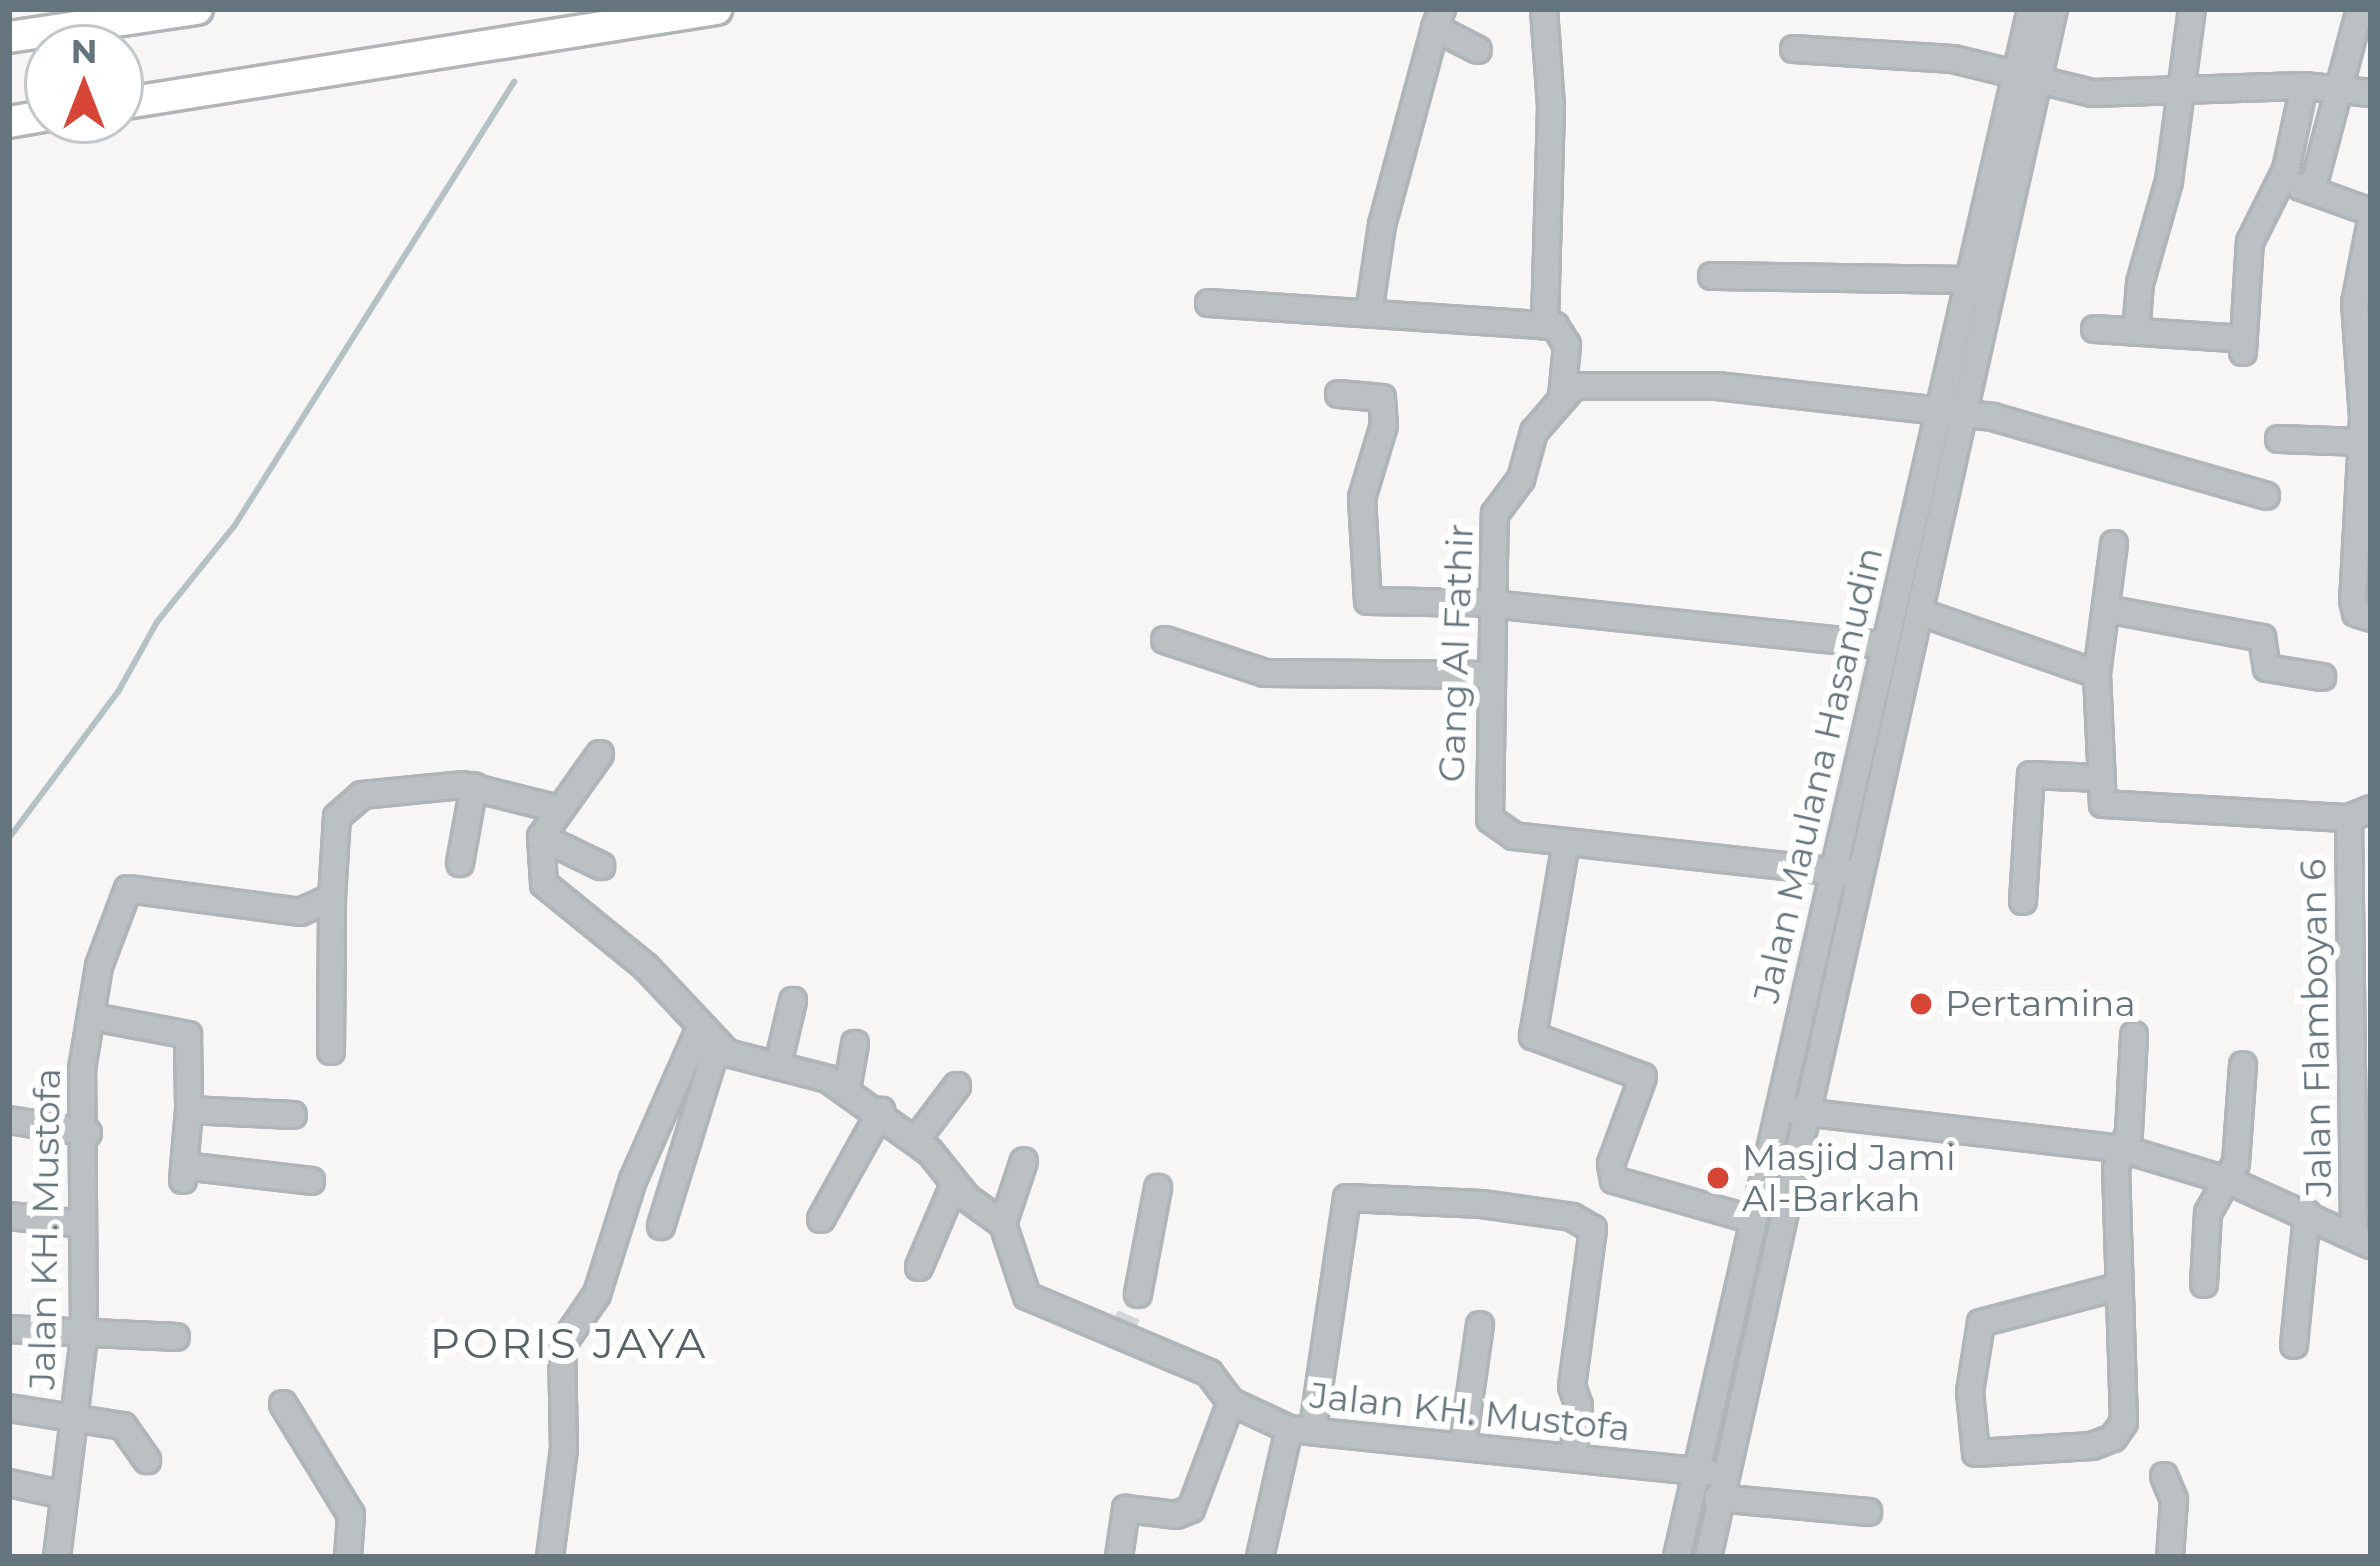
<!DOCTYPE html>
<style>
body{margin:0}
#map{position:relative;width:2380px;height:1566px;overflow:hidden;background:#f7f6f4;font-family:Montserrat,sans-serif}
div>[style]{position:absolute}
.stream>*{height:6px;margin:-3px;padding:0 3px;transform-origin:3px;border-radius:3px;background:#b5c2c5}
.minor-tunnel>*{height:24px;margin-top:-12px;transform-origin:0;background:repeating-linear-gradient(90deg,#d2d6d6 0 24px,transparent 0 36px)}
.roads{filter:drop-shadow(3px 0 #afb5b8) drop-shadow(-3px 0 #afb5b8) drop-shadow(0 3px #afb5b8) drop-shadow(0 -3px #afb5b8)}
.minor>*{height:24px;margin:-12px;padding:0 12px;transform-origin:12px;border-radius:12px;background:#bbc1c3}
.major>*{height:30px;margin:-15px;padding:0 15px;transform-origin:15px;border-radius:15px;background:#fff}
.dots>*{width:33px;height:33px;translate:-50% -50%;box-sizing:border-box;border:6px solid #fff;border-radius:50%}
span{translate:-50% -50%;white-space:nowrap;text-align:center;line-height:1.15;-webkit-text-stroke:12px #fff;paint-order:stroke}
.street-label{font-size:36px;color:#64757d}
.poi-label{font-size:36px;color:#64757d}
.left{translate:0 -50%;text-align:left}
.quarter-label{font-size:42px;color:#556368;letter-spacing:3px}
.frame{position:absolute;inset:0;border:12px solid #64757d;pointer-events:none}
.north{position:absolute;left:24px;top:24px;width:120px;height:120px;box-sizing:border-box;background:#fff;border:3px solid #c1c8cb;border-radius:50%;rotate:0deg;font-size:33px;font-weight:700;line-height:48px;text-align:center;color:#64757d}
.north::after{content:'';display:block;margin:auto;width:42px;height:54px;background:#d64535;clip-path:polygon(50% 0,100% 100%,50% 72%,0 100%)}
</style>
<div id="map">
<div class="stream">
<div style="left:9px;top:838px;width:182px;rotate:-53.3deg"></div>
<div style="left:118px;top:692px;width:80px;rotate:-60.9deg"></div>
<div style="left:157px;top:622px;width:124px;rotate:-51.2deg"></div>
<div style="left:235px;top:525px;width:524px;rotate:-57.8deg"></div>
</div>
<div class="minor-tunnel">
<div style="left:1119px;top:1337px;width:47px;rotate:-66.2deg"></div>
</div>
<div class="roads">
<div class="minor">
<div style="left:1442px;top:9px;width:20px;rotate:110deg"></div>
<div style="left:1435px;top:28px;width:48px;rotate:27.1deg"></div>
<div style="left:1544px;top:9px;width:98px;rotate:85.9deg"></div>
<div style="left:1551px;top:107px;width:219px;rotate:91.6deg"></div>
<div style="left:1794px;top:49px;width:159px;rotate:3.6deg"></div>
<div style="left:1953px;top:59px;width:144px;rotate:13.7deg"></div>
<div style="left:2093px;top:93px;width:211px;rotate:-1.9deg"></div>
<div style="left:2304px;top:86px;width:67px;rotate:6deg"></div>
<div style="left:2301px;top:187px;width:74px;rotate:19.7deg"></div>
<div style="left:2312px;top:191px;width:188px;rotate:-75.2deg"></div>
<div style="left:2371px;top:221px;width:84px;rotate:101deg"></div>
<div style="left:2355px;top:303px;width:115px;rotate:86deg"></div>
<div style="left:2363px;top:418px;width:182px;rotate:93.1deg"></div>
<div style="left:2353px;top:600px;width:13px;rotate:77deg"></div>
<div style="left:2356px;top:613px;width:16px;rotate:18deg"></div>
<div style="left:1712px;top:276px;width:258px;rotate:0.9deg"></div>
<div style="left:1209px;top:303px;width:347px;rotate:3.8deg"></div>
<div style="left:1555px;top:326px;width:22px;rotate:58deg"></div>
<div style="left:1567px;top:345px;width:52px;rotate:95.5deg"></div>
<div style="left:1369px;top:313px;width:89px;rotate:-81.6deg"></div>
<div style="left:1382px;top:225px;width:204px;rotate:-74.9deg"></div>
<div style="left:2095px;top:329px;width:149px;rotate:3.8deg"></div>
<div style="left:2136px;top:332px;width:49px;rotate:-85.3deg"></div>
<div style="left:2140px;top:283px;width:106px;rotate:-74.1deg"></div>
<div style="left:2169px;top:181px;width:174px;rotate:-82.4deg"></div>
<div style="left:2243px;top:352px;width:110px;rotate:-86.4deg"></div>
<div style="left:2250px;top:242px;width:80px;rotate:-63.4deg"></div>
<div style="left:2286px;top:170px;width:86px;rotate:-77.9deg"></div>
<div style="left:1339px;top:394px;width:43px;rotate:5.3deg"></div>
<div style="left:1382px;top:398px;width:27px;rotate:86deg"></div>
<div style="left:1384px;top:425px;width:76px;rotate:106.8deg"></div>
<div style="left:1362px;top:498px;width:103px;rotate:86.7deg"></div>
<div style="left:1368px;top:601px;width:114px;rotate:1deg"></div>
<div style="left:1482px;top:603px;width:402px;rotate:6deg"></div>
<div style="left:2279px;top:439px;width:83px;rotate:2.1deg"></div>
<div style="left:2114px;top:544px;width:131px;rotate:97.5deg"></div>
<div style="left:2097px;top:674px;width:130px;rotate:87.4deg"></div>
<div style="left:2103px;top:804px;width:246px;rotate:3.3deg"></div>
<div style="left:2349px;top:818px;width:24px;rotate:-22deg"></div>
<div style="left:2106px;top:609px;width:159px;rotate:10.5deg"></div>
<div style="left:2262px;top:638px;width:30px;rotate:81deg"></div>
<div style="left:2267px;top:668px;width:56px;rotate:9.3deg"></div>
<div style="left:1919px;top:612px;width:188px;rotate:19.2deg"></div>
<div style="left:1165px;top:640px;width:105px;rotate:18.3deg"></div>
<div style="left:1265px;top:673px;width:225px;rotate:0.5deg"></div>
<div style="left:600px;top:754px;width:102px;rotate:125.4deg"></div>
<div style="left:541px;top:837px;width:47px;rotate:86.3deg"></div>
<div style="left:544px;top:884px;width:132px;rotate:39.1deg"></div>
<div style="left:646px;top:967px;width:118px;rotate:46.7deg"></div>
<div style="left:727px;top:1053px;width:104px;rotate:14.4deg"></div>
<div style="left:828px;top:1079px;width:125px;rotate:35.6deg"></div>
<div style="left:930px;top:1152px;width:59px;rotate:51.2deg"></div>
<div style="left:967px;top:1198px;width:44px;rotate:35.8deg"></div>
<div style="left:1003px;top:1224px;width:76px;rotate:71.6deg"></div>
<div style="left:1027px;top:1296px;width:198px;rotate:22.9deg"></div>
<div style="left:1209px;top:1373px;width:36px;rotate:53deg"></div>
<div style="left:1231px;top:1402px;width:64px;rotate:25deg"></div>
<div style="left:1289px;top:1429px;width:421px;rotate:5.9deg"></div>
<div style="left:2349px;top:818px;width:419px;rotate:89.3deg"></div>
<div style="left:541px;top:837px;width:67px;rotate:25.8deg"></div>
<div style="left:1566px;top:843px;width:196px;rotate:99.7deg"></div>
<div style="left:1533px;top:1036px;width:117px;rotate:20.4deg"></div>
<div style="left:1643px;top:1077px;width:93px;rotate:110.2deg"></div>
<div style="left:1611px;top:1164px;width:16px;rotate:79deg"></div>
<div style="left:1614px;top:1180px;width:141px;rotate:16deg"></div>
<div style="left:460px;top:863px;width:78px;rotate:-79.7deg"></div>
<div style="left:1848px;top:873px;width:336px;rotate:-173.7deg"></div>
<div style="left:1514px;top:836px;width:29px;rotate:-145deg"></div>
<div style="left:1490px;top:819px;width:305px;rotate:-89.1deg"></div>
<div style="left:1495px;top:514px;width:44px;rotate:-53.4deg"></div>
<div style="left:1521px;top:479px;width:49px;rotate:-74.5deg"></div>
<div style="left:1534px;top:432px;width:61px;rotate:-49deg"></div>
<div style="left:1574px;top:386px;width:143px"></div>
<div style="left:1717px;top:386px;width:278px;rotate:6.4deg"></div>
<div style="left:1993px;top:417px;width:284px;rotate:16.1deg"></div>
<div style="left:2023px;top:901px;width:126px;rotate:-86.4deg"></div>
<div style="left:2031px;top:775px;width:68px;rotate:2.5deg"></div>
<div style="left:93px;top:1017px;width:97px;rotate:10.7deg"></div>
<div style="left:188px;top:1035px;width:75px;rotate:89.2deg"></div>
<div style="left:189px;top:1110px;width:104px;rotate:2.8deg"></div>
<div style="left:331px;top:1051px;width:153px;rotate:-89.6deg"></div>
<div style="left:778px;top:1064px;width:65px;rotate:-76.6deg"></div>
<div style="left:847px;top:1089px;width:46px;rotate:-79.9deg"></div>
<div style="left:1794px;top:1111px;width:331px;rotate:6.6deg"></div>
<div style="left:2123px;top:1149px;width:111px;rotate:16.8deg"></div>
<div style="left:2229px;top:1181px;width:156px;rotate:24.3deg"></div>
<div style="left:9px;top:1120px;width:80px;rotate:9.3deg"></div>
<div style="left:916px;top:1140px;width:68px;rotate:-52.8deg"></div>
<div style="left:184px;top:1166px;width:128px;rotate:6.7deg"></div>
<div style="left:183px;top:1180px;width:70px;rotate:-85.1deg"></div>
<div style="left:9px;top:1216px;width:74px;rotate:6.2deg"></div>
<div style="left:821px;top:1219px;width:124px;rotate:-60.9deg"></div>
<div style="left:1003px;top:1224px;width:66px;rotate:-71.6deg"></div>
<div style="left:661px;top:1226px;width:189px;rotate:-72.8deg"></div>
<div style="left:919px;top:1267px;width:89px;rotate:-66.9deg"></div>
<div style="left:2204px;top:1284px;width:71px;rotate:-86.8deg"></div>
<div style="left:2208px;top:1213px;width:57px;rotate:-60.8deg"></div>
<div style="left:2236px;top:1163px;width:98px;rotate:-85.9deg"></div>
<div style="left:2117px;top:1287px;width:141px;rotate:165.2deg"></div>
<div style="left:1981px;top:1323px;width:70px;rotate:99.1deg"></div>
<div style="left:1970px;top:1392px;width:61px;rotate:84.4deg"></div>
<div style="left:1976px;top:1453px;width:116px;rotate:-3.5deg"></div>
<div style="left:2092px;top:1446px;width:22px;rotate:-21deg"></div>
<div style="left:2113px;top:1438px;width:19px;rotate:-55deg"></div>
<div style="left:2124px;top:1422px;width:254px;rotate:-91.8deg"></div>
<div style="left:2116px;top:1168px;width:38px;rotate:-70deg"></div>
<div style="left:2129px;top:1132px;width:97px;rotate:-87deg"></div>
<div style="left:1138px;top:1294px;width:108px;rotate:-79.3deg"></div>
<div style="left:9px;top:1329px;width:167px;rotate:2.7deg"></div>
<div style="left:2294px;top:1345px;width:132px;rotate:-84.3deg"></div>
<div style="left:283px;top:1404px;width:130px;rotate:58.5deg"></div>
<div style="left:351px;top:1515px;width:42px;rotate:94.1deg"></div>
<div style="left:9px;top:1408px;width:115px;rotate:9deg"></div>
<div style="left:123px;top:1426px;width:42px;rotate:54.8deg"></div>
<div style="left:1313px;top:1428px;width:232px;rotate:-81.6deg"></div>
<div style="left:1347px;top:1198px;width:135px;rotate:2.5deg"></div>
<div style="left:1482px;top:1204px;width:91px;rotate:8.2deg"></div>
<div style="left:1572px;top:1217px;width:24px;rotate:30deg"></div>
<div style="left:1593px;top:1229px;width:158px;rotate:97.6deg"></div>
<div style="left:1572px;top:1386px;width:21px;rotate:71deg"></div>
<div style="left:1579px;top:1406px;width:52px;rotate:96.6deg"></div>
<div style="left:1463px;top:1444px;width:120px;rotate:-81.9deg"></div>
<div style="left:2164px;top:1476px;width:26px;rotate:67deg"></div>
<div style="left:2174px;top:1500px;width:57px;rotate:94deg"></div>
<div style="left:9px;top:1483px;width:56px;rotate:12.3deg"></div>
<div style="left:1717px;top:1498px;width:152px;rotate:5.3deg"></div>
<div style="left:57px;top:1557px;width:222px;rotate:-83deg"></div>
<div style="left:84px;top:1337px;width:268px;rotate:-90.4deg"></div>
<div style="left:82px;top:1069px;width:104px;rotate:-80.6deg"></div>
<div style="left:99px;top:966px;width:82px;rotate:-69.4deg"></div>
<div style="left:128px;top:889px;width:174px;rotate:7.6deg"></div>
<div style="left:300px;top:912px;width:35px;rotate:-24deg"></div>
<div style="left:332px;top:898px;width:81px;rotate:-86.5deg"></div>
<div style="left:337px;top:817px;width:33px;rotate:-41deg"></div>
<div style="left:362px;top:795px;width:100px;rotate:-5.7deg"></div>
<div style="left:462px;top:785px;width:95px;rotate:14deg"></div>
<div style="left:550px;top:1557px;width:109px;rotate:-82.6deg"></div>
<div style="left:564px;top:1449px;width:104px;rotate:-91.1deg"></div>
<div style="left:562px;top:1345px;width:62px;rotate:-55.5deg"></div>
<div style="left:597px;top:1294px;width:120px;rotate:-72.5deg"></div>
<div style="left:633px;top:1180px;width:166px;rotate:-66.2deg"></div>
<div style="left:1119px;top:1557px;width:49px;rotate:-81.7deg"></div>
<div style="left:1126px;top:1509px;width:50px;rotate:6.8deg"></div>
<div style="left:1176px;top:1515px;width:16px;rotate:-22deg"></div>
<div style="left:1191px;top:1509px;width:114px;rotate:-69.5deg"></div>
<div style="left:1260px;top:1557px;width:131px;rotate:-77.2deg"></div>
<div style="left:1677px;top:1557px;width:1588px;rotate:-77.12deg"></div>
<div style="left:1708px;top:1557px;width:1586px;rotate:-77.4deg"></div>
</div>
<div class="major">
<div style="left:9px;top:37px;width:190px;rotate:-8.5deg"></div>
<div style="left:120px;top:104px;width:604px;rotate:-9.06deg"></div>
<div style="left:9px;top:122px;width:40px;rotate:-10deg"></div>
</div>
</div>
<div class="dots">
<div style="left:1921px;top:1004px;background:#d64535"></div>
<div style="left:1718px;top:1178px;background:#d64535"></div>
</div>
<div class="street-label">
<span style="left:1456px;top:653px;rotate:-88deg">Gang Al Fathir</span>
<span style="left:1818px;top:775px;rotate:-77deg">Jalan Maulana Hasanudin</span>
<span style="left:2316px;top:1028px;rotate:-91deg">Jalan Flamboyan 6</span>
<span style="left:45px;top:1229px;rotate:-89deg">Jalan KH. Mustofa</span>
<span style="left:1470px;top:1412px;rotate:6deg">Jalan KH. Mustofa</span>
</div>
<div class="poi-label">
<span class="left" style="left:1945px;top:1004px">Pertamina</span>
<span class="left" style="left:1742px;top:1178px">Masjid Jami<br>Al-Barkah</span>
</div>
<div class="quarter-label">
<span style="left:569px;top:1343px">PORIS JAYA</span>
</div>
<div class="frame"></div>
<div class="north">N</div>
</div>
